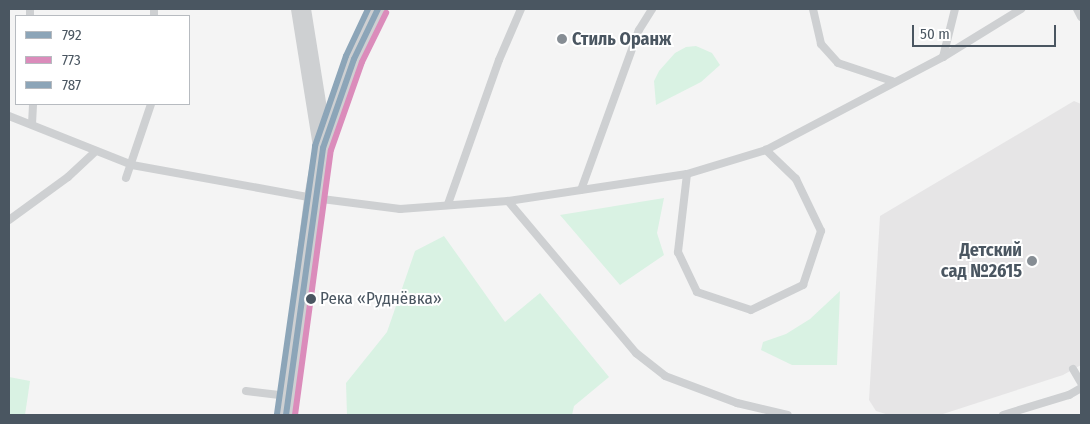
<!DOCTYPE html>
<meta charset="utf-8">
<style>
body{margin:0}
#map{position:relative;width:1090px;height:424px;overflow:hidden;background:#f4f4f4;font-family:"Fira Sans Condensed",sans-serif}
div>[style]{position:absolute}
.education>*{inset:0;background:#e6e5e6}
.green>*{inset:0;background:#d9f2e3}
.service>*{height:8px;margin:-4px;padding:0 4px;transform-origin:4px;border-radius:4px;background:#ced0d2}
.tertiary>*{height:20px;margin:-10px;padding:0 10px;transform-origin:10px;border-radius:10px;background:#ced0d2}
.bus-1>*{height:6px;margin:-3px;padding:0 3px;transform-origin:3px;border-radius:3px;background:#8ca5b8}
.bus-2>*{height:6px;margin:-3px;padding:0 3px;transform-origin:3px;border-radius:3px;background:#db8cbb}
.bus-3>*{height:6px;margin:-3px;padding:0 3px;transform-origin:3px;border-radius:3px;background:#8ca5b8}
.dots>*{width:14px;height:14px;translate:-50% -50%;box-sizing:border-box;border:2px solid #fff;border-radius:50%}
span{translate:-50% -50%;white-space:nowrap;text-align:center;line-height:1.15;-webkit-text-stroke:4px #fff;paint-order:stroke}
.bus-label{font-size:17px;color:#4a5661}
.left{translate:0 -50%;text-align:left}
.poi-label{font-size:18px;color:#4a5661;font-weight:700}
.right{translate:-100% -50%;text-align:right}
.frame{position:absolute;inset:0;border:10px solid #4a5661;pointer-events:none}
.legend{position:absolute;left:15px;top:15px;width:175px;height:90px;box-sizing:border-box;background:#fff;border:1px solid #b7bbc0;margin:0;padding:6px 9px;list-style:none;font-size:15px;color:#4a5661}
.legend li{display:flex;align-items:center;gap:10px;height:25px}
.legend b{width:25px;border:1px solid #b7bbc0}
.scale{position:absolute;left:912px;top:25px;width:144px;height:22px;box-sizing:border-box;border:2px solid #4a5661;border-top:0;padding-left:6px;font-size:15px;line-height:18px;white-space:nowrap;color:#4a5661;-webkit-text-stroke:4px #fff;paint-order:stroke}
</style>
<div id="map">
<div class="education">
<div style="clip-path:polygon(1074px 101px,1081px 104px,1081px 365px,1063px 375px,943px 414px,889px 415px,876px 411px,869px 400px,880px 216px)"></div>
</div>
<div class="green">
<div style="clip-path:polygon(696px 46px,712px 53px,720px 65px,701px 82px,656px 105px,654px 81px,659px 71px,675px 53px,686px 47px)"></div>
<div style="clip-path:polygon(664px 198px,657px 233px,664px 255px,620px 285px,560px 215px)"></div>
<div style="clip-path:polygon(444px 236px,505px 322px,540px 293px,609px 377px,574px 406px,572px 415px,347px 415px,346px 383px,387px 332px,415px 251px)"></div>
<div style="clip-path:polygon(840px 291px,837px 365px,792px 365px,761px 350px,763px 342px,786px 334px,810px 319px)"></div>
<div style="clip-path:polygon(9px 377px,30px 381px,25px 415px,9px 415px)"></div>
</div>
<div class="service">
<div style="left:30px;top:9px;width:7px;rotate:90deg"></div>
<div style="left:154px;top:9px;width:7px;rotate:90deg"></div>
<div style="left:813px;top:9px;width:36px;rotate:77deg"></div>
<div style="left:821px;top:44px;width:25px;rotate:48deg"></div>
<div style="left:838px;top:63px;width:57px;rotate:18.4deg"></div>
<div style="left:1077px;top:9px;width:9px;rotate:63deg"></div>
<div style="left:943px;top:57px;width:49px;rotate:-76deg"></div>
<div style="left:9px;top:116px;width:132px;rotate:21.7deg"></div>
<div style="left:132px;top:165px;width:185px;rotate:10.3deg"></div>
<div style="left:314px;top:198px;width:87px;rotate:7.3deg"></div>
<div style="left:400px;top:209px;width:108px;rotate:-4.2deg"></div>
<div style="left:508px;top:201px;width:181px;rotate:-8.6deg"></div>
<div style="left:687px;top:174px;width:83px;rotate:-16.9deg"></div>
<div style="left:766px;top:150px;width:200px;rotate:-27.7deg"></div>
<div style="left:943px;top:57px;width:92px;rotate:-31.6deg"></div>
<div style="left:32px;top:124px;width:20px;rotate:-87deg"></div>
<div style="left:687px;top:174px;width:79px;rotate:96.6deg"></div>
<div style="left:678px;top:252px;width:44px;rotate:64.6deg"></div>
<div style="left:697px;top:292px;width:57px;rotate:18.4deg"></div>
<div style="left:751px;top:310px;width:58px;rotate:-25.7deg"></div>
<div style="left:803px;top:285px;width:57px;rotate:-71.6deg"></div>
<div style="left:821px;top:231px;width:58px;rotate:-115.7deg"></div>
<div style="left:796px;top:179px;width:42px;rotate:-136deg"></div>
<div style="left:126px;top:178px;width:78px;rotate:-71.3deg"></div>
<div style="left:581px;top:190px;width:170px;rotate:-70.1deg"></div>
<div style="left:639px;top:30px;width:25px;rotate:-58deg"></div>
<div style="left:508px;top:201px;width:199px;rotate:49.9deg"></div>
<div style="left:636px;top:353px;width:37px;rotate:38deg"></div>
<div style="left:665px;top:376px;width:77px;rotate:20.6deg"></div>
<div style="left:737px;top:403px;width:52px;rotate:13.2deg"></div>
<div style="left:448px;top:204px;width:153px;rotate:-70.5deg"></div>
<div style="left:499px;top:60px;width:56px;rotate:-66.7deg"></div>
<div style="left:9px;top:220px;width:73px;rotate:-36.1deg"></div>
<div style="left:68px;top:177px;width:38px;rotate:-43deg"></div>
<div style="left:1073px;top:369px;width:16px;rotate:60deg"></div>
<div style="left:246px;top:391px;width:42px;rotate:6.8deg"></div>
<div style="left:1003px;top:415px;width:69px;rotate:-16.9deg"></div>
<div style="left:1069px;top:395px;width:14px;rotate:-30deg"></div>
</div>
<div class="tertiary">
<div style="left:301px;top:9px;width:140px;rotate:80.9deg"></div>
<div style="left:286px;top:415px;width:219px;rotate:-82.6deg"></div>
<div style="left:314px;top:198px;width:51px;rotate:-79.8deg"></div>
<div style="left:323px;top:148px;width:94px;rotate:-70.8deg"></div>
<div style="left:354px;top:59px;width:55px;rotate:-64.4deg"></div>
</div>
<div class="bus-1">
<div style="left:286px;top:415px;width:270px;rotate:-82.1deg"></div>
<div style="left:323px;top:148px;width:94px;rotate:-70.8deg"></div>
<div style="left:354px;top:59px;width:55px;rotate:-64.4deg"></div>
</div>
<div class="bus-2">
<div style="left:295px;top:415px;width:267px;rotate:-82.3deg"></div>
<div style="left:331px;top:150px;width:93px;rotate:-70.6deg"></div>
<div style="left:362px;top:62px;width:55px;rotate:-63.9deg"></div>
</div>
<div class="bus-3">
<div style="left:277px;top:414px;width:271px;rotate:-81.9deg"></div>
<div style="left:315px;top:146px;width:95px;rotate:-71deg"></div>
<div style="left:346px;top:56px;width:52px;rotate:-64.9deg"></div>
</div>
<div class="dots">
<div style="left:562px;top:39px;background:#868d94"></div>
<div style="left:1032px;top:261px;background:#868d94"></div>
<div style="left:311px;top:299px;background:#4a5661"></div>
</div>
<div class="bus-label">
<span class="left" style="left:320px;top:299px">Река «Руднёвка»</span>
</div>
<div class="poi-label">
<span class="left" style="left:572px;top:39px">Стиль Оранж</span>
<span class="right" style="left:1022px;top:261px">Детский<br>сад №2615</span>
</div>
<div class="frame"></div>
<ul class="legend">
<li><b style="height:6px;background:#8ca5b8"></b>792</li>
<li><b style="height:6px;background:#db8cbb"></b>773</li>
<li><b style="height:6px;background:#8ca5b8"></b>787</li>
</ul>
<div class="scale">50 m</div>
</div>
